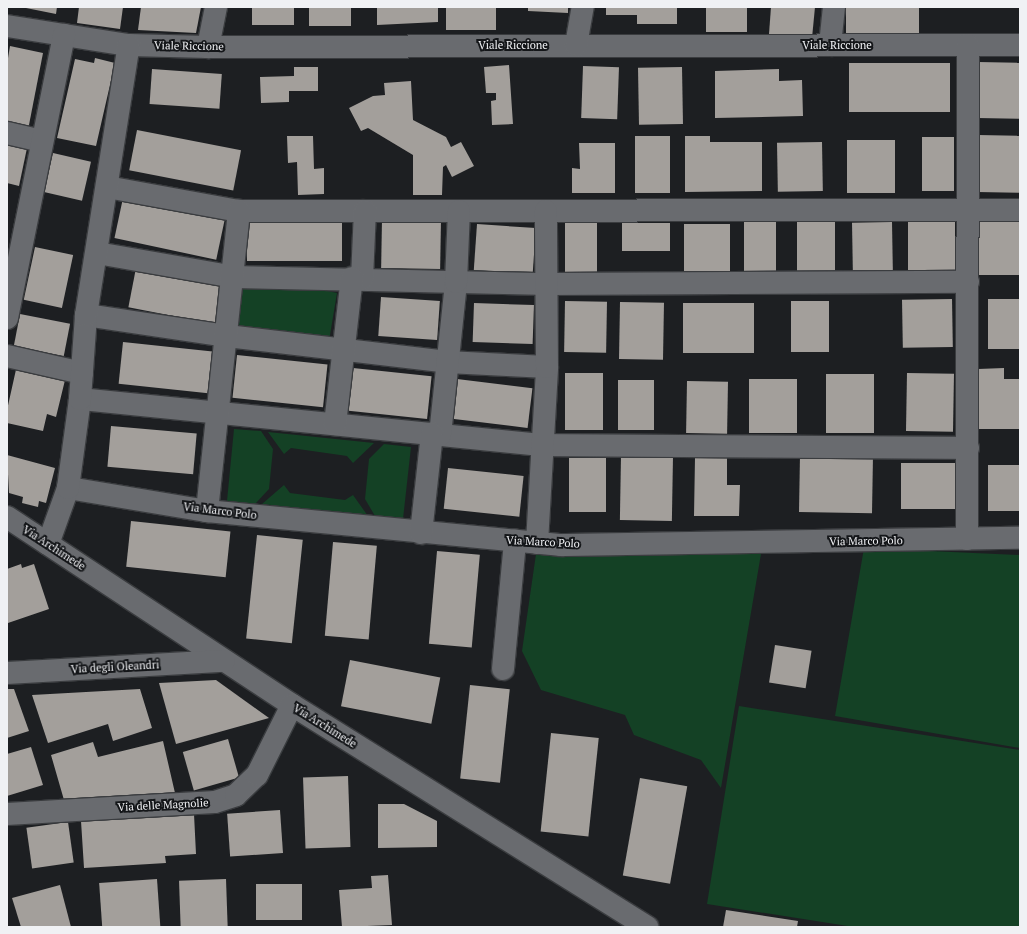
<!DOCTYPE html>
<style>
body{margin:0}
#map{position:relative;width:1027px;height:934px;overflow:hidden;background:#1d1f22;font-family:"PT Serif",serif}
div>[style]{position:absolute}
.green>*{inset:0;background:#144125}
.building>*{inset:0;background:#a39f9b;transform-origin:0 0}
.roads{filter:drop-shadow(1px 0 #3a3c3f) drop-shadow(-1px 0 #3a3c3f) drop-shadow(0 1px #3a3c3f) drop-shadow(0 -1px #3a3c3f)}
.minor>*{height:22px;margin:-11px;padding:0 11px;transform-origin:11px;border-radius:11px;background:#696b6f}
span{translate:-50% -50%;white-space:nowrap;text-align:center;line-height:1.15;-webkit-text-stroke:4px #141619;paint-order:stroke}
.street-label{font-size:11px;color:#f0f1f4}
.frame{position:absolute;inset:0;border:8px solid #f0f1f4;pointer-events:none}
</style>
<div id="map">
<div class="green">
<div style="clip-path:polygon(240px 287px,318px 289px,337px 293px,329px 341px,236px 333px)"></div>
<div style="clip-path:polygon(234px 429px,261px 431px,273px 449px,269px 489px,255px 504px,227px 501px)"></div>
<div style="clip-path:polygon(268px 432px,374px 443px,353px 463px,347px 456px,291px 448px,284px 454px)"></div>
<div style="clip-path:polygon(384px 444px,411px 447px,403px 519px,375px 516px,365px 499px,369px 459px)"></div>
<div style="clip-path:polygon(284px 485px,290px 493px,345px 500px,353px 495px,368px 516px,262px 504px)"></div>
<div style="clip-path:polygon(864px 548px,1020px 555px,1020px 748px,835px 716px)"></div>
<div style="clip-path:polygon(536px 554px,761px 554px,721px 788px,701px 760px,634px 735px,625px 715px,541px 690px,522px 651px)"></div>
<div style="clip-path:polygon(739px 706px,1020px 750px,1020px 927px,854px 927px,707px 904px)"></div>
</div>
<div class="building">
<div style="clip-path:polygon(21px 7px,57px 7px,56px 14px)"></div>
<div style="clip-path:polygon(79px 7px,123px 7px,120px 29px,77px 23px)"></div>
<div style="clip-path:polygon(141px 7px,201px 7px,196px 33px,138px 30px)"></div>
<div style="left:252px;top:7px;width:42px;height:18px"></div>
<div style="left:309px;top:7px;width:42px;height:19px"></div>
<div style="clip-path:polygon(377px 7px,438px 7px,438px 22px,377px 25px)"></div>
<div style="left:446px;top:7px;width:50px;height:23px"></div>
<div style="clip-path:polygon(528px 7px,568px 7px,568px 13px,528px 11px)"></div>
<div style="clip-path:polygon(606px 7px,677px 7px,677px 24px,637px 24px,637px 15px,606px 15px)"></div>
<div style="left:706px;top:7px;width:41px;height:25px"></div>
<div style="clip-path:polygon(771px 7px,815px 7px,812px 38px,769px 34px)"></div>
<div style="left:846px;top:7px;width:73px;height:28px"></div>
<div style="clip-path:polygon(10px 46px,43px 53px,28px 130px,7px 126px,7px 64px)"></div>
<div style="clip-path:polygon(95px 58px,115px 63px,96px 146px,57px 138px,75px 59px,94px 63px)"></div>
<div style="left:978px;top:62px;width:42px;height:56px;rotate:1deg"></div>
<div style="left:950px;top:63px;width:49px;height:101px;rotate:90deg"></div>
<div style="clip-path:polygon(509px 65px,513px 124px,492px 125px,491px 101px,496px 100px,496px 93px,486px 93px,484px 67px)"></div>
<div style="left:583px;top:66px;width:36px;height:52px;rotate:2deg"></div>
<div style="clip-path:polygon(294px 67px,318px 67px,318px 91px,289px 91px,289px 102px,261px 103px,260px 77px,294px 76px)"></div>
<div style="left:682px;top:67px;width:57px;height:44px;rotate:89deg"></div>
<div style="left:152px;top:69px;width:70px;height:35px;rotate:4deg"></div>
<div style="clip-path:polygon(779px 69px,779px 81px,802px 80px,803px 116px,715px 118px,715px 71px)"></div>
<div style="clip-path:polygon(411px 81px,413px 120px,446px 137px,451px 147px,461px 142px,474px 166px,452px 177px,446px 165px,443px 167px,442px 195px,413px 195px,413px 155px,368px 128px,361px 131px,349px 108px,373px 96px,385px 95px,384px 83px)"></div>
<div style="left:137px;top:130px;width:106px;height:41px;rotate:11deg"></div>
<div style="left:978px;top:135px;width:42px;height:57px;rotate:1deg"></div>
<div style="clip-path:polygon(287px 136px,313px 136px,314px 169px,324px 168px,324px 194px,298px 195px,297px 162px,288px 163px)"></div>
<div style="left:635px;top:136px;width:35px;height:57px"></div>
<div style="clip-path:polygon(685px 136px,710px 136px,710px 142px,762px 142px,762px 191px,685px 192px)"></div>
<div style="left:922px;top:137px;width:32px;height:54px"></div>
<div style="left:847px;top:140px;width:48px;height:53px"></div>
<div style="left:822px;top:142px;width:49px;height:45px;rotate:89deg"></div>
<div style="clip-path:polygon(579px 143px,615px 143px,615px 193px,572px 193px,572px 168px,580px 169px)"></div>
<div style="clip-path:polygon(7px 144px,27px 148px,19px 186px,7px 183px)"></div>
<div style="left:53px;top:153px;width:39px;height:40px;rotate:13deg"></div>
<div style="left:123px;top:198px;width:104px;height:41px;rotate:12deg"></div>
<div style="left:382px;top:219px;width:59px;height:49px;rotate:1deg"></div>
<div style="left:908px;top:219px;width:47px;height:54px"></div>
<div style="left:744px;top:220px;width:32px;height:54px"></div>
<div style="left:978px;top:220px;width:42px;height:55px"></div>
<div style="left:797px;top:222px;width:38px;height:49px"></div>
<div style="left:892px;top:222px;width:49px;height:40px;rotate:89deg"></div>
<div style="left:342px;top:223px;width:38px;height:95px;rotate:90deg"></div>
<div style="left:597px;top:223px;width:50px;height:32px;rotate:90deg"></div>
<div style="left:622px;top:223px;width:48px;height:28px"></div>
<div style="left:477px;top:224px;width:59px;height:46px;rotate:4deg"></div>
<div style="left:684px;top:224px;width:46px;height:47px"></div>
<div style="left:35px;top:247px;width:39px;height:54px;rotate:12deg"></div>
<div style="left:136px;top:268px;width:88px;height:40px;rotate:11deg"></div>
<div style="left:381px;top:297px;width:59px;height:39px;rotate:4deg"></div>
<div style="left:952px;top:299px;width:48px;height:50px;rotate:89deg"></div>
<div style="left:988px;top:299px;width:32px;height:50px"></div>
<div style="left:565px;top:301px;width:42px;height:51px;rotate:1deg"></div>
<div style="left:791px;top:301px;width:38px;height:51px"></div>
<div style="left:620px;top:302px;width:44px;height:57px;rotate:1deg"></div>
<div style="left:474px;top:303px;width:60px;height:39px;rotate:2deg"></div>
<div style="left:683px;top:303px;width:71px;height:50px"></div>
<div style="left:20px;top:314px;width:51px;height:33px;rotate:11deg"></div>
<div style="left:123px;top:342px;width:90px;height:42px;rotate:6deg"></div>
<div style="left:237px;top:355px;width:91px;height:43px;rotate:6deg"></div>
<div style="clip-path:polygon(17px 365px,66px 376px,56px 417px,47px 414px,43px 431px,7px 423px,7px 410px)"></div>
<div style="left:353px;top:368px;width:79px;height:43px;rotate:6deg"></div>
<div style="clip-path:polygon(1004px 368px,1004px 379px,1020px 379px,1020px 429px,979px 429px,978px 369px)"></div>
<div style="left:565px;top:373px;width:38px;height:57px"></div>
<div style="left:907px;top:373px;width:47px;height:58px;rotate:1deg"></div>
<div style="left:826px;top:374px;width:48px;height:59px"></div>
<div style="left:457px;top:379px;width:76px;height:40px;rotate:7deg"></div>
<div style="left:749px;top:379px;width:48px;height:54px"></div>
<div style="left:618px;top:380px;width:36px;height:50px"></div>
<div style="left:687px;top:381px;width:41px;height:52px;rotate:1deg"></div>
<div style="left:111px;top:426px;width:86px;height:41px;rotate:5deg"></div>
<div style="clip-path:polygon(7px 455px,55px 468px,46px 503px,39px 501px,38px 507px,22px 503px,23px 497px,9px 493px)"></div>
<div style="left:800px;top:455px;width:73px;height:57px;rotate:1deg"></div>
<div style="left:621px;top:456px;width:52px;height:64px;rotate:1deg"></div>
<div style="clip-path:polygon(695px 457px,727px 457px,727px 485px,740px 485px,739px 516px,694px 516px)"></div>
<div style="left:569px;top:458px;width:37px;height:54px"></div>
<div style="left:955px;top:463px;width:46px;height:54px;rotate:90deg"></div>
<div style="left:1020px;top:465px;width:46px;height:32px;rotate:90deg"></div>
<div style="left:448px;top:468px;width:76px;height:41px;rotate:6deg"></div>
<div style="left:131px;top:521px;width:100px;height:46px;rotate:6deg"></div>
<div style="left:257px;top:535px;width:46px;height:104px;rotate:6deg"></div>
<div style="left:333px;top:542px;width:44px;height:94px;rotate:5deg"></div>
<div style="left:437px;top:551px;width:43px;height:93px;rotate:5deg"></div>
<div style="clip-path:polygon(21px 564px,22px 568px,34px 564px,49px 609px,8px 623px,7px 569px)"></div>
<div style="left:775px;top:645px;width:37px;height:38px;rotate:9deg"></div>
<div style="left:350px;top:660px;width:92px;height:47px;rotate:11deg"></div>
<div style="clip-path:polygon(216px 680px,269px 718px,176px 744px,159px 683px)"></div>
<div style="left:470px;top:685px;width:40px;height:94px;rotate:6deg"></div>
<div style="clip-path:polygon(7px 689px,14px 689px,29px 731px,7px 738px)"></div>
<div style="clip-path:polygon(140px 689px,152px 728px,113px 741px,108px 724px,48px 743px,32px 695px)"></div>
<div style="left:551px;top:733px;width:48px;height:99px;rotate:6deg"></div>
<div style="left:228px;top:739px;width:40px;height:47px;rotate:74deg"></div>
<div style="clip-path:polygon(163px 741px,175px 793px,64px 800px,51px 755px,93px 742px,98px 757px)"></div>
<div style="clip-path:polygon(31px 747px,43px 785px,7px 796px,7px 754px)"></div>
<div style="left:348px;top:776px;width:71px;height:45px;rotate:88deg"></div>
<div style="left:640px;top:778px;width:48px;height:99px;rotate:10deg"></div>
<div style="clip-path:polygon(378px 804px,404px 804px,437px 821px,437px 847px,378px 848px)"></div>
<div style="left:280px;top:810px;width:43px;height:53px;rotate:86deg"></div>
<div style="clip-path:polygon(194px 814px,196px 854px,165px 856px,166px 863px,84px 868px,81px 821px)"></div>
<div style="left:68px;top:822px;width:41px;height:42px;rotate:82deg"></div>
<div style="clip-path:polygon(388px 875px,392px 925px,342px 927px,339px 890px,372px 888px,371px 876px)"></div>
<div style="left:157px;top:879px;width:48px;height:58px;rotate:86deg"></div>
<div style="left:226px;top:879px;width:48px;height:47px;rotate:88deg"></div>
<div style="left:256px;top:884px;width:46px;height:36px"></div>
<div style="clip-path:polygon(60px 885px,71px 927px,21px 927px,12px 898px)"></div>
<div style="clip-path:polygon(726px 910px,798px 921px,797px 927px,723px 927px)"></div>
</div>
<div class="roads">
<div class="minor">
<div style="left:7px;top:26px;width:123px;rotate:8.9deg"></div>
<div style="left:129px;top:45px;width:79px;rotate:1.5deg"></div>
<div style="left:208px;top:47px;width:812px;rotate:-0.14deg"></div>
<div style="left:576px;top:45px;width:39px;rotate:-80deg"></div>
<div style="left:830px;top:45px;width:38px;rotate:-84deg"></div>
<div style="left:208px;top:47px;width:41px;rotate:-78.7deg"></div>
<div style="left:7px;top:133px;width:36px;rotate:13deg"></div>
<div style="left:107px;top:187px;width:134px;rotate:10.3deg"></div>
<div style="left:239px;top:211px;width:781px;rotate:-0.07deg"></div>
<div style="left:97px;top:253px;width:139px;rotate:9.9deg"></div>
<div style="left:234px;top:277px;width:314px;rotate:1.3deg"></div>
<div style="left:548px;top:284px;width:420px;rotate:-0.3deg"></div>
<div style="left:362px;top:279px;width:68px;rotate:-87.5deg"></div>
<div style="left:86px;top:315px;width:143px;rotate:8.5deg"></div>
<div style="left:227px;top:336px;width:222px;rotate:6.7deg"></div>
<div style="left:447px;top:362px;width:100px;rotate:2.9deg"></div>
<div style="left:7px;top:318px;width:289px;rotate:-78.6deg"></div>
<div style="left:7px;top:356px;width:77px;rotate:12.8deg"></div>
<div style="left:80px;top:399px;width:465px;rotate:5.7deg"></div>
<div style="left:543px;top:445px;width:425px;rotate:0.4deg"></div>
<div style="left:335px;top:424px;width:147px;rotate:-83.4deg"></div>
<div style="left:440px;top:435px;width:154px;rotate:-84deg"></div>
<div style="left:456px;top:282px;width:71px;rotate:-87.6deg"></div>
<div style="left:68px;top:488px;width:141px;rotate:9.4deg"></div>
<div style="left:207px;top:511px;width:356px;rotate:5.5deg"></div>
<div style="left:561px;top:545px;width:459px;rotate:-0.9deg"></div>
<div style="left:207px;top:511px;width:302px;rotate:-83.9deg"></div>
<div style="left:7px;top:517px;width:341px;rotate:33.4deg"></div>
<div style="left:292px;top:705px;width:419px;rotate:32deg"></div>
<div style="left:421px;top:533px;width:100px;rotate:-83.7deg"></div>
<div style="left:967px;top:539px;width:494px;rotate:-89.9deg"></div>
<div style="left:537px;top:543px;width:176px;rotate:-86.7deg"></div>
<div style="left:547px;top:367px;width:156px;rotate:-90.4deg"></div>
<div style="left:48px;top:544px;width:59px;rotate:-70.3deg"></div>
<div style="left:68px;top:488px;width:90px;rotate:-82.3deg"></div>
<div style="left:80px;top:399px;width:84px;rotate:-85.9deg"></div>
<div style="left:86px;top:315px;width:273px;rotate:-81deg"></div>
<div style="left:503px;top:669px;width:129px;rotate:-84.6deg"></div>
<div style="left:7px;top:673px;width:217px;rotate:-3.2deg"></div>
<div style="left:7px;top:814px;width:208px;rotate:-3.3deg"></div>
<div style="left:215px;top:802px;width:22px;rotate:-18deg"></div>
<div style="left:236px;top:795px;width:29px;rotate:-44deg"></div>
<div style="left:257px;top:775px;width:78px;rotate:-63.4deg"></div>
</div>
</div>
<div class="street-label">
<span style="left:513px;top:45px">Viale Riccione</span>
<span style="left:837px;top:45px">Viale Riccione</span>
<span style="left:189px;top:46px;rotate:1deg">Viale Riccione</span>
<span style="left:220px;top:511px;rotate:7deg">Via Marco Polo</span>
<span style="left:866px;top:541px;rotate:-1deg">Via Marco Polo</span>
<span style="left:543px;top:542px;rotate:3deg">Via Marco Polo</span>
<span style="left:54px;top:548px;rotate:33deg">Via Archimede</span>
<span style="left:115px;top:667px;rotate:-3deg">Via degli Oleandri</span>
<span style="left:325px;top:726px;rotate:32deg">Via Archimede</span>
<span style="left:163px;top:805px;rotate:-3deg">Via delle Magnolie</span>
</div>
<div class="frame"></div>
</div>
